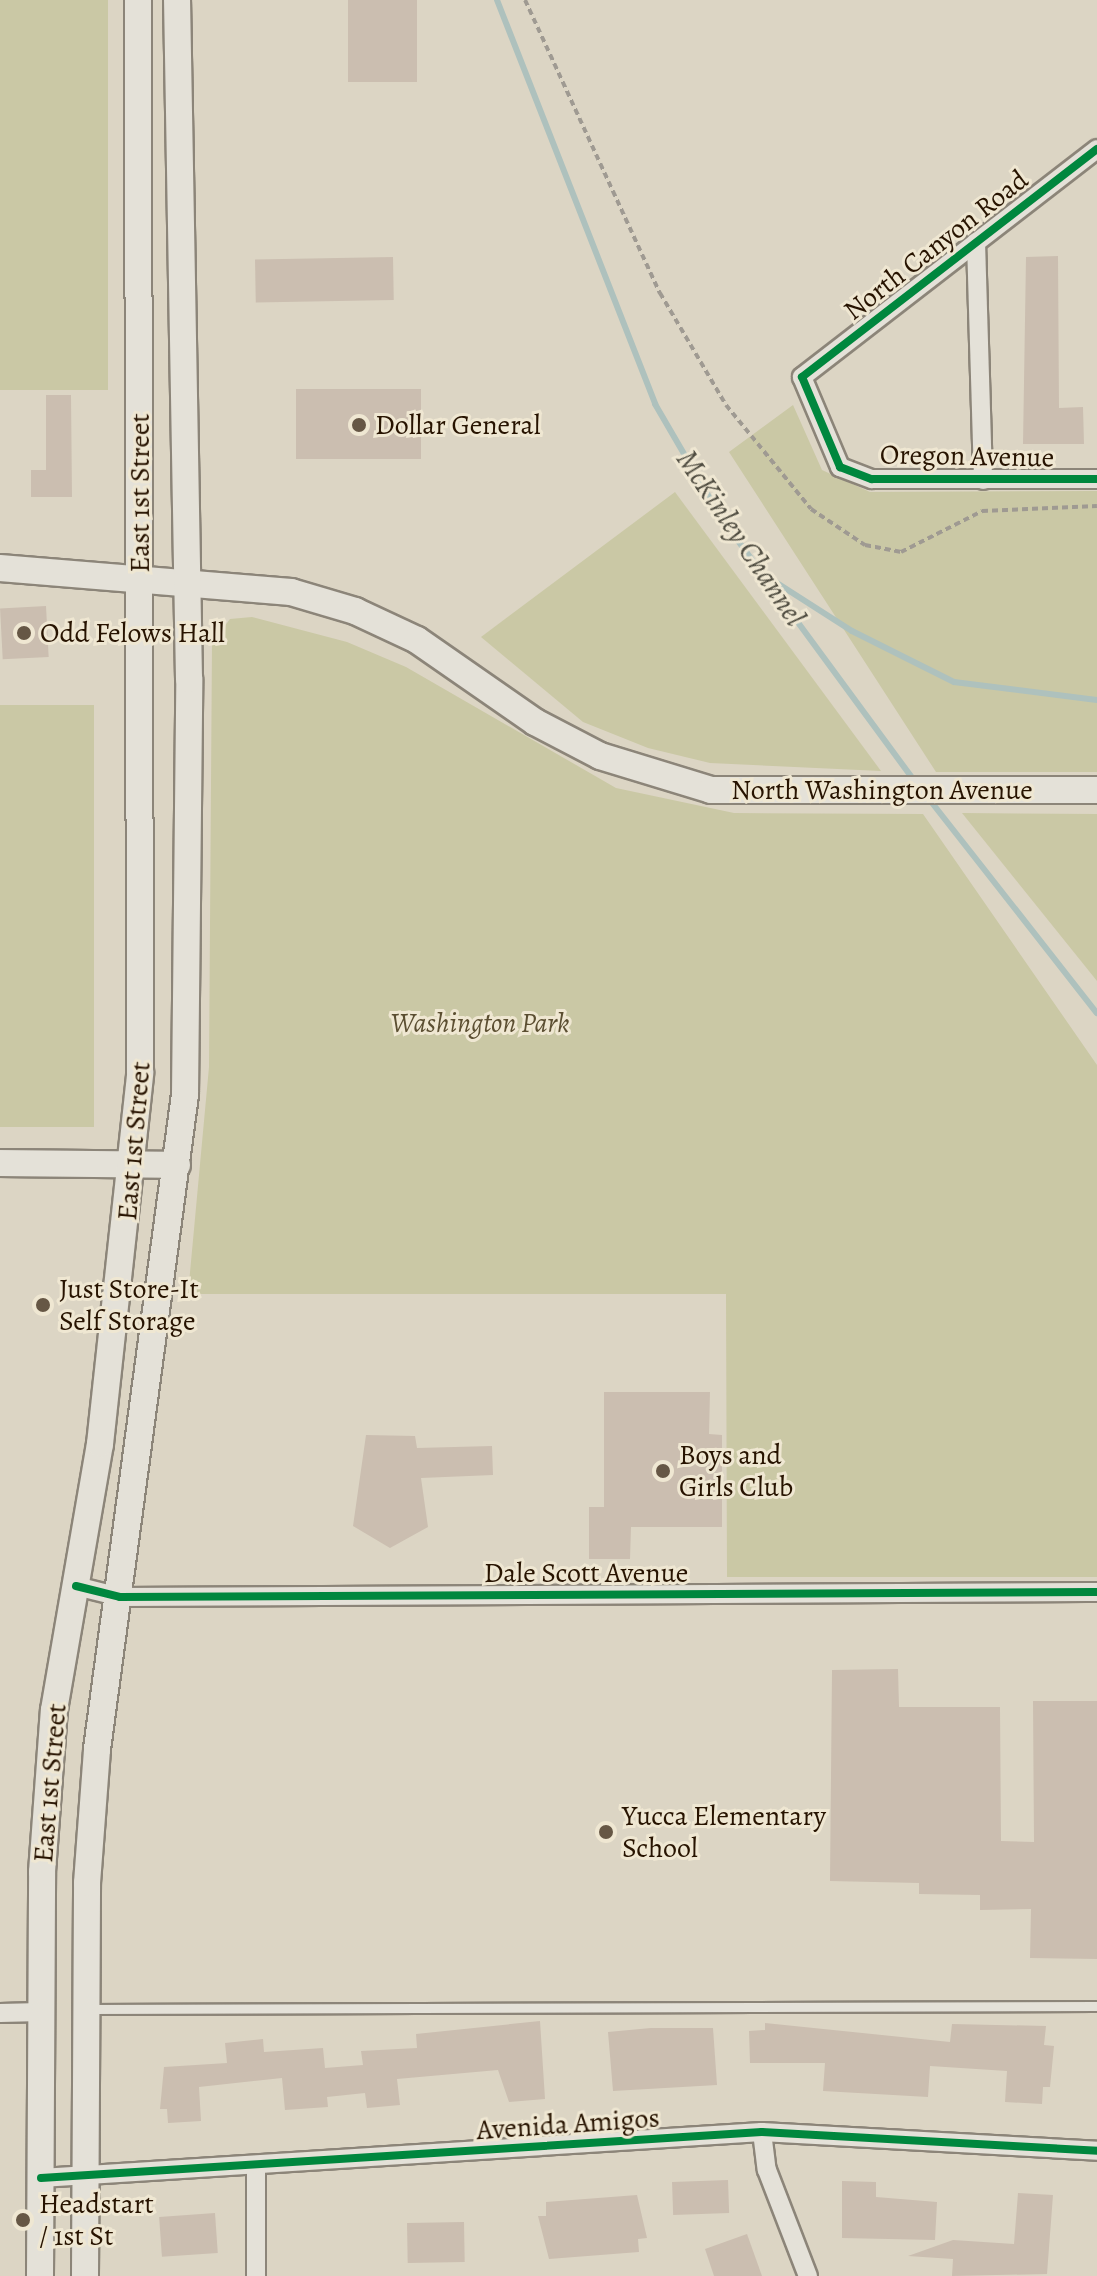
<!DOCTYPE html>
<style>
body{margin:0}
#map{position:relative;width:1097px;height:2276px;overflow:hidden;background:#dcd5c4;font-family:Alegreya,serif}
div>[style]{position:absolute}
.green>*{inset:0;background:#cac8a5;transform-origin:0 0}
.stream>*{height:6px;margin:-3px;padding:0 3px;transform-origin:3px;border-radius:3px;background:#aec1bd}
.building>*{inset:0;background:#cbbeb0;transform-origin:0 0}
.path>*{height:4px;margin-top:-2px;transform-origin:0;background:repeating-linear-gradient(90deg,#9f9a92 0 6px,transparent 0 10px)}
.roads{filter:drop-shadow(2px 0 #8c8579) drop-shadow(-2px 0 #8c8579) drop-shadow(0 2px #8c8579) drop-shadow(0 -2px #8c8579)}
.lane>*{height:9px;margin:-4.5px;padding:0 4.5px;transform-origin:4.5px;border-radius:4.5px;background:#e4e1d8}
.street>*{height:18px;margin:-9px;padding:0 9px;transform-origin:9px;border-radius:9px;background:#e4e1d8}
.secondary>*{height:26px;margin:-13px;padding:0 13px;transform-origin:13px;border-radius:13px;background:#e4e1d8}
.cycleway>*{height:8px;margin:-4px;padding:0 4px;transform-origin:4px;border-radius:4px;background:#00873e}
.dots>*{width:22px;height:22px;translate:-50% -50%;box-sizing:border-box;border:4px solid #efe7d2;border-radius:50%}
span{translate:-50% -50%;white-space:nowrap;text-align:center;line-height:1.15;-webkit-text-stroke:6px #efe7d2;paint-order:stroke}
.street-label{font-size:28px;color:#271300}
.poi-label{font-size:28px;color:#271300}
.left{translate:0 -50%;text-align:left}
.park-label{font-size:28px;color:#5b4e31;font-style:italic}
.water-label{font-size:30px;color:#504d41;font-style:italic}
</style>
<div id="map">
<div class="green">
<div style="left:0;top:0;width:108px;height:390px"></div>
<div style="clip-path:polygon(793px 405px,822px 470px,870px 492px,1097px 491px,1097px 772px,936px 772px,729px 452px)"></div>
<div style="clip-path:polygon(675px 492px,881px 771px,710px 763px,648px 748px,583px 722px,481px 637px)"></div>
<div style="clip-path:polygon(252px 617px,347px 642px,406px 667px,616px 788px,734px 813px,923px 814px,1097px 1065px,1097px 1577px,727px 1577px,726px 1294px,188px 1294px,209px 1067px,212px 643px,230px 619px)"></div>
<div style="left:0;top:705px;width:94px;height:422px"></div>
<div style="clip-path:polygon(962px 813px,1097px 814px,1097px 981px)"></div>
</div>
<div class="stream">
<div style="left:497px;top:0;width:434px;rotate:68.6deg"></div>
<div style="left:655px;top:404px;width:133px;rotate:59.8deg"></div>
<div style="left:722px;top:519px;width:329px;rotate:53.7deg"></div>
<div style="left:766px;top:576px;width:102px;rotate:32.6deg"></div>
<div style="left:852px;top:631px;width:114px;rotate:26.6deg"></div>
<div style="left:954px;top:682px;width:144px;rotate:7.2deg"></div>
<div style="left:929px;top:799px;width:272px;rotate:51.9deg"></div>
</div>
<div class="building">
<div style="left:348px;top:0;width:69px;height:82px"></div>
<div style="clip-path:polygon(1058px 256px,1059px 408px,1083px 407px,1084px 444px,1023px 444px,1026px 257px)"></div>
<div style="left:393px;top:257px;width:43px;height:138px;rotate:89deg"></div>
<div style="left:421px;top:389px;width:70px;height:125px;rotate:90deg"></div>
<div style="clip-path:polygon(46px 395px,71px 395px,72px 497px,31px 497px,31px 470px,46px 470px)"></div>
<div style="left:46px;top:606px;width:51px;height:46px;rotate:87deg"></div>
<div style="clip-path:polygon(604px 1392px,710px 1392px,709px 1434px,722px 1435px,722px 1527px,631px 1527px,630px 1559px,589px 1559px,589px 1507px,604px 1507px)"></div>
<div style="clip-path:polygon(366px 1435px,415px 1436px,417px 1448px,492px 1446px,493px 1475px,421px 1478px,428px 1527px,390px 1548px,353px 1526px)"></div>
<div style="clip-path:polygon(898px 1669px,899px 1707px,1000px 1707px,1001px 1841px,1034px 1842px,1033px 1701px,1097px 1701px,1097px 1959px,1030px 1958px,1031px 1909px,980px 1910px,980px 1895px,919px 1894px,919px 1883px,830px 1881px,832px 1670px)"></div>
<div style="clip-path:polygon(540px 2021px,545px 2099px,509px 2102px,498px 2070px,397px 2079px,400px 2105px,367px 2108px,365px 2093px,327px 2097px,328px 2107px,285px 2110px,282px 2078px,199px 2087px,201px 2121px,168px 2123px,167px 2109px,160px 2109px,164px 2067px,227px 2063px,225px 2043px,263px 2039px,264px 2052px,323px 2048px,325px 2068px,363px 2065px,361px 2051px,417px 2048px,416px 2034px)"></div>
<div style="clip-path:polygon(765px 2023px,950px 2042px,952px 2024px,1046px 2026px,1044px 2045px,1054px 2046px,1050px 2087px,1043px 2087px,1042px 2104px,1005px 2102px,1007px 2071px,930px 2066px,928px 2097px,823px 2091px,825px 2063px,750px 2063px,749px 2031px,765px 2030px)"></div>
<div style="clip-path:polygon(651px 2028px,713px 2028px,717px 2085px,613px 2091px,608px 2032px)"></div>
<div style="left:728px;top:2180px;width:33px;height:56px;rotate:88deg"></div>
<div style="clip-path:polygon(842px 2181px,876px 2182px,876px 2197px,937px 2202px,935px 2240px,842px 2238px)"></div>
<div style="clip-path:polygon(1018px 2193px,1053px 2195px,1047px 2274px,952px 2276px,953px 2259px,908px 2256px,953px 2240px,1014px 2244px)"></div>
<div style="clip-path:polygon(637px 2195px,647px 2238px,638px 2239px,639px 2252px,549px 2259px,538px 2216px,546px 2216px,546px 2202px)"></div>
<div style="left:215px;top:2213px;width:40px;height:56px;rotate:86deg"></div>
<div style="left:464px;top:2222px;width:40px;height:57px;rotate:89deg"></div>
<div style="clip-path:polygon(747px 2234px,762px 2276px,714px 2276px,705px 2249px)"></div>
</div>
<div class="path">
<div style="left:525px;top:0;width:323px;rotate:65.3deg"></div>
<div style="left:660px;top:293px;width:130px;rotate:59.5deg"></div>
<div style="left:726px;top:405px;width:134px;rotate:50.7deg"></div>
<div style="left:811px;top:509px;width:65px;rotate:33.7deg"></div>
<div style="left:865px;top:545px;width:37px;rotate:11deg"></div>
<div style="left:901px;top:552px;width:91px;rotate:-26.8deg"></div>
<div style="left:982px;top:511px;width:115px;rotate:-2.5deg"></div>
</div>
<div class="roads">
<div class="lane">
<div style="left:89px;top:2009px;width:1008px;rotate:-0.17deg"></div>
</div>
<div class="street">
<div style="left:1097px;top:149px;width:373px;rotate:142.3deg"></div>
<div style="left:802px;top:377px;width:98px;rotate:67.1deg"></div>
<div style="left:840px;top:467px;width:34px;rotate:21deg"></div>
<div style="left:872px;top:479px;width:225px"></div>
<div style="left:976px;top:242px;width:238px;rotate:88.3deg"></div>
<div style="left:76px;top:1586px;width:45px;rotate:14deg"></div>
<div style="left:120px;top:1597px;width:977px;rotate:-0.29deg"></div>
<div style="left:0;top:2013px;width:41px;rotate:-1.4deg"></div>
<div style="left:762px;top:2132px;width:38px;rotate:83deg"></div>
<div style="left:767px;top:2170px;width:114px;rotate:68.9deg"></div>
<div style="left:256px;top:2168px;width:108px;rotate:90deg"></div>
<div style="left:41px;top:2178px;width:722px;rotate:-3.65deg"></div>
<div style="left:762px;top:2132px;width:336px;rotate:3.2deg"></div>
</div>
<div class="secondary">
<div style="left:0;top:568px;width:292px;rotate:4.7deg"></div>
<div style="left:291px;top:592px;width:67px;rotate:16.5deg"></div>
<div style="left:355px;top:611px;width:68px;rotate:25.1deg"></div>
<div style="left:417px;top:640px;width:144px;rotate:34.8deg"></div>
<div style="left:535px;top:722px;width:73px;rotate:27.6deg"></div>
<div style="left:600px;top:756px;width:116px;rotate:17deg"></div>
<div style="left:711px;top:790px;width:386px"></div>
<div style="left:0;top:1163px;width:177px;rotate:0.6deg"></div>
<div style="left:40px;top:2276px;width:404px;rotate:-89.7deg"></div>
<div style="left:42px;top:1872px;width:162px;rotate:-85.8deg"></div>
<div style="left:54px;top:1710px;width:270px;rotate:-80.2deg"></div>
<div style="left:100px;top:1444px;width:373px;rotate:-83.8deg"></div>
<div style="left:140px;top:1073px;width:1073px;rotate:-90.11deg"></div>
<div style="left:85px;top:2276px;width:393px;rotate:-89.7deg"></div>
<div style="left:87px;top:1883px;width:134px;rotate:-85.7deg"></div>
<div style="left:97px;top:1749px;width:660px;rotate:-82.34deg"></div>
<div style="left:185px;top:1095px;width:416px;rotate:-89.4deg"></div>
<div style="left:189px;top:679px;width:679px;rotate:-91.01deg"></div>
</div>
</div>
<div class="cycleway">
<div style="left:1097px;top:149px;width:373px;rotate:142.3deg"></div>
<div style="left:802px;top:377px;width:98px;rotate:67.1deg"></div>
<div style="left:840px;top:467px;width:34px;rotate:21deg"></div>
<div style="left:872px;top:479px;width:225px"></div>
<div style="left:76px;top:1586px;width:45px;rotate:14deg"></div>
<div style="left:120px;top:1597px;width:977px;rotate:-0.29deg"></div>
<div style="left:41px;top:2178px;width:722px;rotate:-3.65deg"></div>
<div style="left:762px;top:2132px;width:336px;rotate:3.2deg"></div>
</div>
<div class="dots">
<div style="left:359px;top:425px;background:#665745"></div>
<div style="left:24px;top:633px;background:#665745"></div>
<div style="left:43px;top:1305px;background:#665745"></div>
<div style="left:663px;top:1471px;background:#665745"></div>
<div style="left:606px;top:1832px;background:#665745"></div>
<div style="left:23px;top:2220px;background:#665745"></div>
</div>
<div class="street-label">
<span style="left:936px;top:245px;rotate:-38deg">North Canyon Road</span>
<span style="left:967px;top:456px;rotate:1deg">Oregon Avenue</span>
<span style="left:140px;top:493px;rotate:-90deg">East 1st Street</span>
<span style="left:882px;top:790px">North Washington Avenue</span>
<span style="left:134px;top:1141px;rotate:-85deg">East 1st Street</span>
<span style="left:586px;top:1573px">Dale Scott Avenue</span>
<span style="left:50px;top:1783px;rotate:-85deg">East 1st Street</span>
<span style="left:568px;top:2124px;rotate:-4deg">Avenida Amigos</span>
</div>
<div class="poi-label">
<span class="left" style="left:375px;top:425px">Dollar General</span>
<span class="left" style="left:40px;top:633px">Odd Felows Hall</span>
<span class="left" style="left:59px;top:1305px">Just Store-It<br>Self Storage</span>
<span class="left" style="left:679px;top:1471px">Boys and<br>Girls Club</span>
<span class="left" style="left:622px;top:1832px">Yucca Elementary<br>School</span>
<span class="left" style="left:39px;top:2220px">Headstart<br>/ 1st St</span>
</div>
<div class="park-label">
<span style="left:480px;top:1023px">Washington Park</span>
</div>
<div class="water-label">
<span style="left:741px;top:538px;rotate:56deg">McKinley Channel</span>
</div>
</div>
